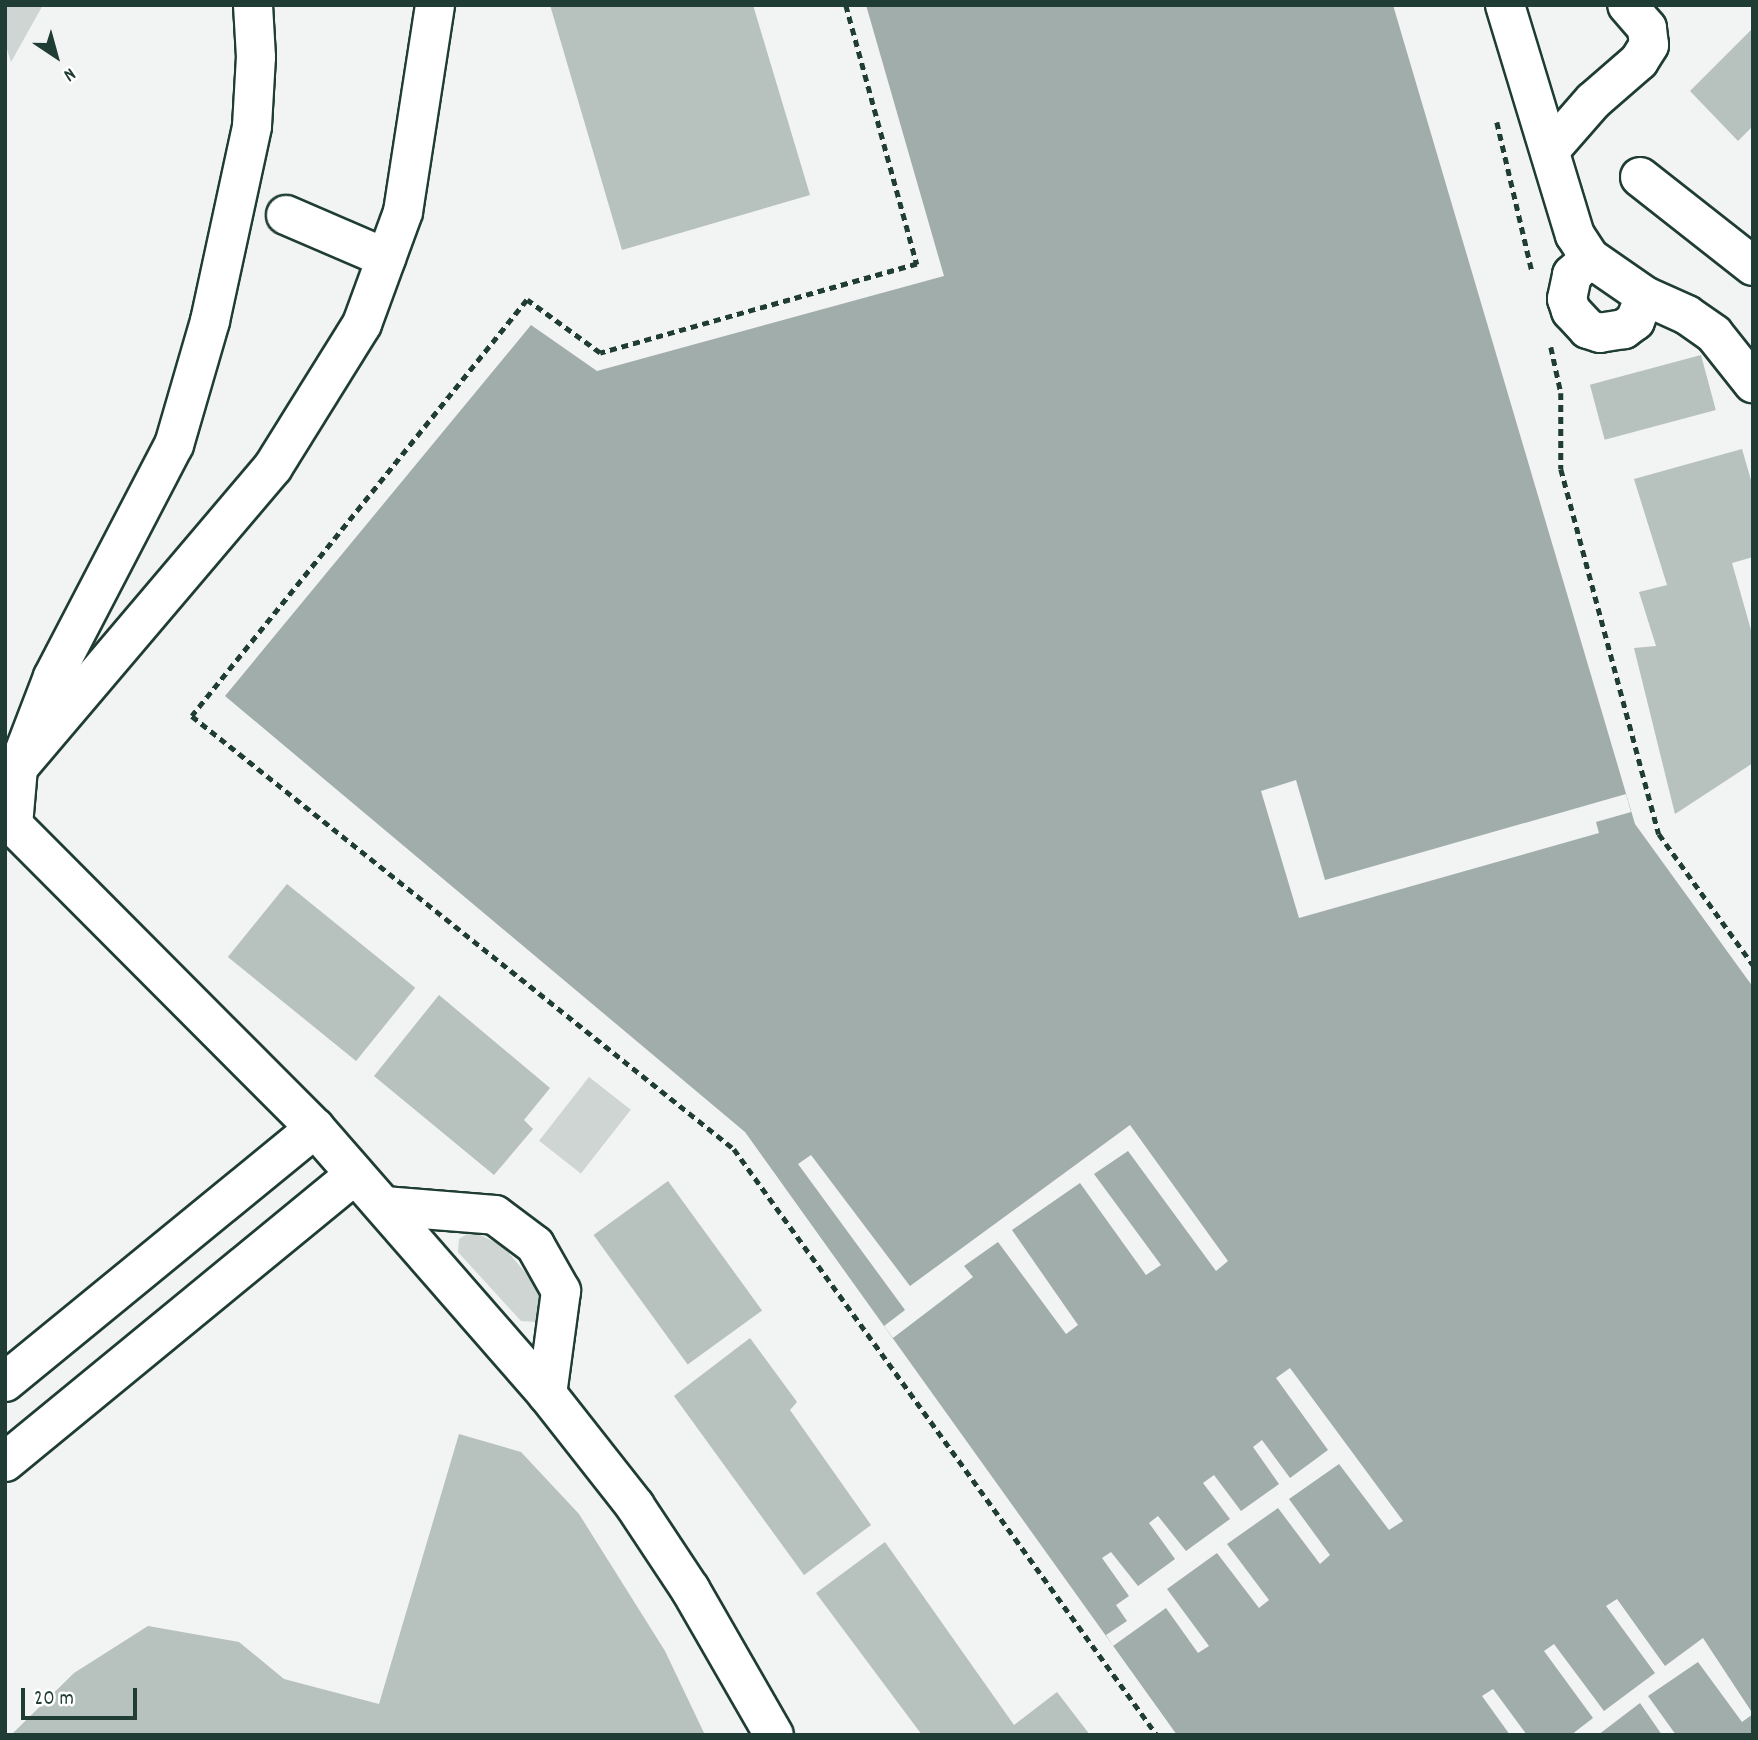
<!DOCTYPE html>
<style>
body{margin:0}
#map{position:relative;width:1758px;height:1740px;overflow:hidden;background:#f2f3f3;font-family:Dekko,sans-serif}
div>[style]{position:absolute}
.green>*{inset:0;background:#ced5d3;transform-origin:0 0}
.water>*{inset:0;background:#a1adaa}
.pier>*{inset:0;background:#f2f3f3}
.building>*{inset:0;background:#b7c1bd;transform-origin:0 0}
.path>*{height:4.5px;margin-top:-2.25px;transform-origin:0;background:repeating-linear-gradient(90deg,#1f3d34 0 7px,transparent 0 12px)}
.roads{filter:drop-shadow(2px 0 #1f3d34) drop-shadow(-2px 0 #1f3d34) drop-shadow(0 2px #1f3d34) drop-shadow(0 -2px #1f3d34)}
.minor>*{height:38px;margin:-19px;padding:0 19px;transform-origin:19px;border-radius:19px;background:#fff}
.major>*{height:38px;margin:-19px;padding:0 19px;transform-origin:19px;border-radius:19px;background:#fff}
span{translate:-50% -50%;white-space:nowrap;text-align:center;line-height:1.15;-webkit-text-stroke:5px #fff;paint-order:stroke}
.frame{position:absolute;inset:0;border:7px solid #1f3d34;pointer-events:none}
.north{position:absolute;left:21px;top:21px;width:70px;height:70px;-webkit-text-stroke:5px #fff;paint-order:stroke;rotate:144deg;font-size:19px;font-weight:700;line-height:28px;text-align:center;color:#1f3d34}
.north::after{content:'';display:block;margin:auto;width:24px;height:32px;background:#1f3d34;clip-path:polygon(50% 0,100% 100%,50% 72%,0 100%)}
.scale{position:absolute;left:21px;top:1688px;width:116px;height:32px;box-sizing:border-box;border:4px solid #1f3d34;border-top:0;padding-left:9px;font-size:21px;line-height:24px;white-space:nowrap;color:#1f3d34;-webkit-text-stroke:5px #fff;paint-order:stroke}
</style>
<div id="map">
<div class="green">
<div style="clip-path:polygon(5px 5px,43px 5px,11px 62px,5px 43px)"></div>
<div style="left:589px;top:1077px;width:53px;height:81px;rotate:38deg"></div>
<div style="clip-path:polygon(472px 1231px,503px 1246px,539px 1289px,542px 1315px,537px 1322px,521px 1321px,458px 1252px,459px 1239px)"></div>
</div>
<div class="water">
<div style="clip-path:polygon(866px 5px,1393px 5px,1635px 824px,1753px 987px,1753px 1735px,1177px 1735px,745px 1132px,225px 696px,531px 325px,597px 371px,944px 276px)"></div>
</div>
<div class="pier">
<div style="clip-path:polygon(1296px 780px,1325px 880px,1626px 794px,1631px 812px,1596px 822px,1599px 833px,1299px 918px,1261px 791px)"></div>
<div style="clip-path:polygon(1130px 1125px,1228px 1261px,1216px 1271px,1128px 1151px,1094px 1174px,1161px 1265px,1146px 1275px,1080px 1183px,1012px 1230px,1078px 1325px,1066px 1334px,998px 1242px,964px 1266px,973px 1277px,893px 1338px,884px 1326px,905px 1310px,798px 1164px,811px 1155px,910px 1286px)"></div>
<div style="clip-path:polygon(1290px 1368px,1403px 1521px,1389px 1530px,1339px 1464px,1289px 1499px,1330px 1555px,1320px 1564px,1278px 1508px,1227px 1544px,1269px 1600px,1259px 1608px,1217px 1553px,1167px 1589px,1209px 1646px,1198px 1653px,1166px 1608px,1113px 1646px,1106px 1635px,1127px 1621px,1116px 1605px,1129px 1596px,1102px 1558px,1111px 1552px,1138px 1586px,1175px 1559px,1149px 1523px,1158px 1516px,1186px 1551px,1230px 1519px,1203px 1483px,1214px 1475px,1241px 1511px,1279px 1484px,1253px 1447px,1262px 1440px,1290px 1478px,1328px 1450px,1276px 1378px)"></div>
<div style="clip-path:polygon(1617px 1599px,1665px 1666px,1703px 1638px,1753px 1714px,1742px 1722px,1698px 1662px,1648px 1696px,1676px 1735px,1662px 1735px,1640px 1703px,1598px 1735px,1571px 1735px,1593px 1718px,1544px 1651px,1554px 1644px,1604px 1711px,1655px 1673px,1606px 1606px)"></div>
<div style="clip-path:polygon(1493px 1689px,1527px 1735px,1510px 1735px,1482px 1696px)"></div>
</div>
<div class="building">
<div style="clip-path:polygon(550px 5px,753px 5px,810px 195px,622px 250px)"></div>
<div style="clip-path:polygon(1753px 28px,1753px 126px,1738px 141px,1690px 91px)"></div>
<div style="left:1701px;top:355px;width:57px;height:115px;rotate:75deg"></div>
<div style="clip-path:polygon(1742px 449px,1753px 487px,1753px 557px,1732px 563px,1753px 637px,1753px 763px,1675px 814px,1634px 648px,1656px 646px,1639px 592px,1667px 585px,1634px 479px)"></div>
<div style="left:287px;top:884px;width:165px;height:94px;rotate:39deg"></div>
<div style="clip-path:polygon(439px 995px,550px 1088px,524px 1120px,533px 1129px,494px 1175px,374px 1076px)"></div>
<div style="left:668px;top:1181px;width:160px;height:92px;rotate:54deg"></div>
<div style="clip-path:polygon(750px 1338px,797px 1402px,790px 1410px,871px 1525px,804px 1575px,674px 1396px)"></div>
<div style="clip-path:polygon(459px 1434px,521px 1452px,579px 1514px,665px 1651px,705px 1735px,11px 1735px,74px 1673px,148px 1626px,239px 1642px,284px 1679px,379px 1704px)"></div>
<div style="clip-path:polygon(885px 1542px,1014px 1725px,1057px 1692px,1090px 1735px,922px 1735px,816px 1593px)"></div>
</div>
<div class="path">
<div style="left:846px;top:5px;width:269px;rotate:74.7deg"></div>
<div style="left:917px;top:264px;width:329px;rotate:164.3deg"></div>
<div style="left:600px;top:353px;width:90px;rotate:-144deg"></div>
<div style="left:527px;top:300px;width:534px;rotate:128.84deg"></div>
<div style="left:192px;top:716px;width:694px;rotate:38.62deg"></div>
<div style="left:734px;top:1149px;width:723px;rotate:54.18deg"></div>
<div style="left:1497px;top:122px;width:153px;rotate:76.8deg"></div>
<div style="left:1551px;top:347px;width:47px;rotate:77.7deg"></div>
<div style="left:1561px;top:393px;width:76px;rotate:90deg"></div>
<div style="left:1561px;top:469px;width:378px;rotate:75deg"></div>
<div style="left:1659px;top:834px;width:161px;rotate:54.3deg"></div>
</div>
<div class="roads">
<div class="minor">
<div style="left:1505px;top:5px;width:240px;rotate:73.1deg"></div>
<div style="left:1575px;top:235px;width:27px;rotate:57deg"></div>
<div style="left:1551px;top:149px;width:64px;rotate:-48.8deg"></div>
<div style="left:1593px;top:101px;width:61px;rotate:-41deg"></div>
<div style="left:1639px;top:61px;width:19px;rotate:-58deg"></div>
<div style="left:1649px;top:45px;width:17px;rotate:-97deg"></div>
<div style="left:1647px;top:28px;width:30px;rotate:-131deg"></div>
<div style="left:1640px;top:177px;width:144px;rotate:38.2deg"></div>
<div style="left:286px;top:215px;width:109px;rotate:23.3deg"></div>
<div style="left:1590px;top:258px;width:67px;rotate:34.6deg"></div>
<div style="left:1645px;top:296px;width:27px;rotate:112deg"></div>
<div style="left:1635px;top:321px;width:14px;rotate:144deg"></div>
<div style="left:1624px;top:329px;width:24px;rotate:171deg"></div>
<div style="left:1600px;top:333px;width:13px;rotate:-162deg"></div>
<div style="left:1588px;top:329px;width:25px;rotate:-133deg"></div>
<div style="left:1571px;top:311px;width:13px;rotate:-108deg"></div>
<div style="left:1567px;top:299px;width:25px;rotate:-78deg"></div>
<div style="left:1572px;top:275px;width:25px;rotate:-43deg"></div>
<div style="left:1645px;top:296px;width:46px;rotate:24.3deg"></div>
<div style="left:1687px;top:315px;width:33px;rotate:35deg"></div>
<div style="left:1714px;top:334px;width:63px;rotate:51.5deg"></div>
<div style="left:22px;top:763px;width:388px;rotate:-49.7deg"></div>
<div style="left:273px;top:467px;width:168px;rotate:-58.1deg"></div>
<div style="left:362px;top:324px;width:119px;rotate:-69.9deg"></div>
<div style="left:403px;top:212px;width:209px;rotate:-81.2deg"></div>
<div style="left:384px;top:1206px;width:111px;rotate:4.6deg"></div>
<div style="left:495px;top:1215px;width:50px;rotate:36.9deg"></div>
<div style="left:535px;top:1245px;width:53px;rotate:60.5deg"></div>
<div style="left:561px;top:1291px;width:104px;rotate:97.7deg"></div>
<div style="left:5px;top:1382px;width:401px;rotate:-39.3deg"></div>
<div style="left:5px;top:1462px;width:453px;rotate:-39.4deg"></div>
</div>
<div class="major">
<div style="left:5px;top:817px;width:439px;rotate:45.1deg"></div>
<div style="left:315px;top:1128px;width:353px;rotate:48.9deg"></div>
<div style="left:547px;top:1394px;width:142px;rotate:51.8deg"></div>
<div style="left:635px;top:1506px;width:100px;rotate:56.5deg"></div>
<div style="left:690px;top:1589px;width:168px;rotate:60.1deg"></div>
<div style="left:13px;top:825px;width:57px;rotate:-85deg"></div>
<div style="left:18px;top:768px;width:97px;rotate:-69deg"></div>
<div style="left:53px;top:677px;width:262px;rotate:-62.5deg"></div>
<div style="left:174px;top:445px;width:129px;rotate:-73.8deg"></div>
<div style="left:210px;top:321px;width:199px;rotate:-77.8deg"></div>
<div style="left:252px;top:126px;width:69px;rotate:-86.7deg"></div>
<div style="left:256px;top:57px;width:52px;rotate:-93.3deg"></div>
</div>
</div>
<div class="frame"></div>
<div class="north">N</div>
<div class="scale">20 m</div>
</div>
